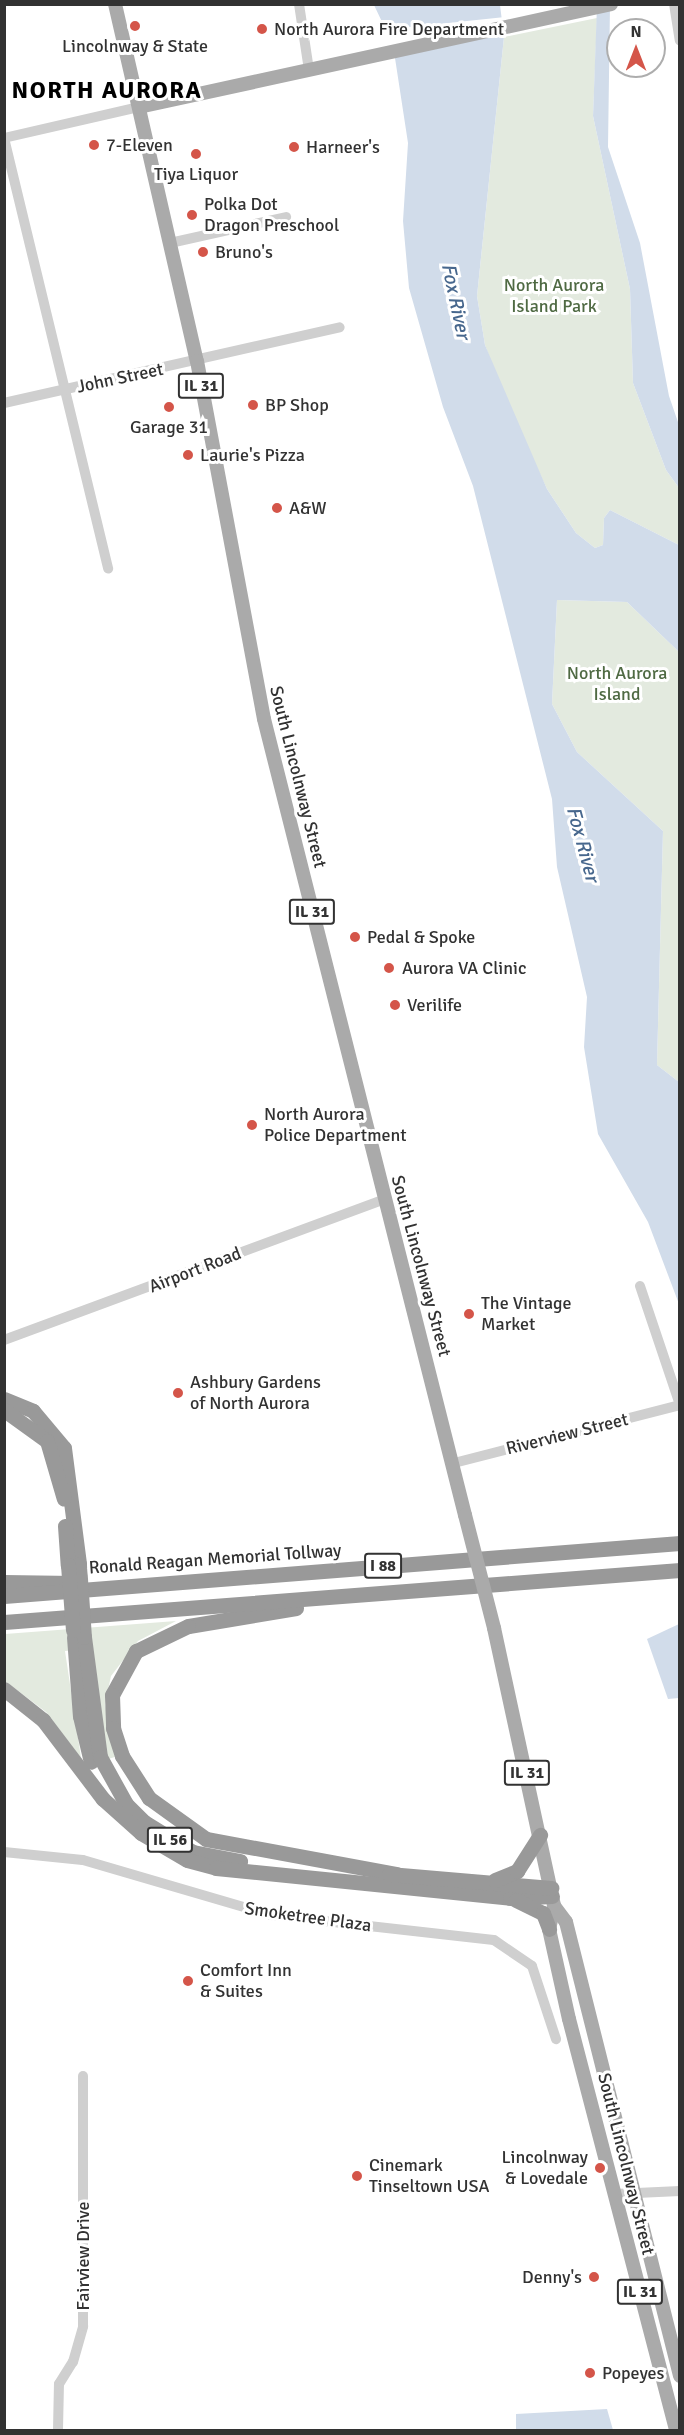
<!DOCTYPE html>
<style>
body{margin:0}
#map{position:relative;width:684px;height:2435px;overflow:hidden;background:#fff;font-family:Signika,sans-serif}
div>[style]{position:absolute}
.green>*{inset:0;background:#e3eadf}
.water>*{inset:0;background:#d1dcea}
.pier>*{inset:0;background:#fff;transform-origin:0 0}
.minor>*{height:10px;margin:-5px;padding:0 5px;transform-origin:5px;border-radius:5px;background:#cfcfcf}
.major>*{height:14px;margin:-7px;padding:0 7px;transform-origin:7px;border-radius:7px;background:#aaa}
.highway>*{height:15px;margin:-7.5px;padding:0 7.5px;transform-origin:7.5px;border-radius:7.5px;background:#999}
.major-bridge>*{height:14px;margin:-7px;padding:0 7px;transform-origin:7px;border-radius:7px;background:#aaa}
.highway-bridge>*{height:15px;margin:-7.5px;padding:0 7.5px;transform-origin:7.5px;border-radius:7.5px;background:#999}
.dots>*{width:16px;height:16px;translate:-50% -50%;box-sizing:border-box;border:3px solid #fff;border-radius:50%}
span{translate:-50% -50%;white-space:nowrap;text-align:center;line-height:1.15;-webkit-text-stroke:6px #fff;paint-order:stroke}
.shield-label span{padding:2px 4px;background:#fff;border:2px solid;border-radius:4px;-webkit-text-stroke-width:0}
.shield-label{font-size:16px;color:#323232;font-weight:700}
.poi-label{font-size:18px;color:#323232}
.left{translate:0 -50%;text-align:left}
.right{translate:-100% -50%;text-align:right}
.park-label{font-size:18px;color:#4f6a43}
.street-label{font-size:18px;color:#323232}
.water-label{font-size:20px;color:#47678d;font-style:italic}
.district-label{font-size:24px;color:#000;font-weight:700;letter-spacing:1.5px}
.frame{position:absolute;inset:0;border:6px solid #323232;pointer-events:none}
.north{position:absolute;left:606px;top:18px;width:60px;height:60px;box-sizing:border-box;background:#fff;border:2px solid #adadad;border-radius:50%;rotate:0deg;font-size:16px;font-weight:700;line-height:24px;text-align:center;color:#323232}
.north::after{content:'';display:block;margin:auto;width:21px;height:27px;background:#d45549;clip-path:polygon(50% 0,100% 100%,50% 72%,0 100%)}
</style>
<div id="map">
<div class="green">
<div style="clip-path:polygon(597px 18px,593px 116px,630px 289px,633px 383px,666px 470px,679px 488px,679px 545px,610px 510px,604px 518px,603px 545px,595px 548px,576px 533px,547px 489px,506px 401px,485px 345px,477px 296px,504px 37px)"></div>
<div style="clip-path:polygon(557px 600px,627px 602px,679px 652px,679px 1082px,657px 1065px,663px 831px,577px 752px,552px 704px)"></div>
<div style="clip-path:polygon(176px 1621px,138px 1641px,111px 1676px,105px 1704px,115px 1757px,108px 1759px,101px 1728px,93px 1649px,65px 1651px,81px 1758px,46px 1712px,5px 1681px,5px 1634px)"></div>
</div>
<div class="water">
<div style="clip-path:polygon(374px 5px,500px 5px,504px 37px,477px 296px,485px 345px,547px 489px,576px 533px,595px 548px,603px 545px,604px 518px,610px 510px,679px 545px,679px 652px,627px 602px,557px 600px,552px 704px,577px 752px,663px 831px,657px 1065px,679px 1082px,679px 1304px,648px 1222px,598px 1134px,584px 1047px,587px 997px,557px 867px,552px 799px,473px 486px,443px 407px,409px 288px,403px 221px,408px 143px,393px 45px)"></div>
<div style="clip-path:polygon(597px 5px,610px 5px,608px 147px,640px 243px,669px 396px,679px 425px,679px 488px,666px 470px,633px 383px,630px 289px,593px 116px)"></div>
<div style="clip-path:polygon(679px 1624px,679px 1698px,668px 1699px,647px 1639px)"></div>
<div style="clip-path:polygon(607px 2409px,613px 2430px,516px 2430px,516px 2414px)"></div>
</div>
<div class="pier">
<div style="left:505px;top:17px;width:19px;height:119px;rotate:84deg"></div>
</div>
<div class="minor">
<div style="left:299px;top:4px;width:67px;rotate:81.4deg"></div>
<div style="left:674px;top:4px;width:37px;rotate:81deg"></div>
<div style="left:4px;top:138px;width:443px;rotate:76.4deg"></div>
<div style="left:4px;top:138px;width:139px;rotate:-12.9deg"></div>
<div style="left:170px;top:243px;width:119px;rotate:-12.6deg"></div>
<div style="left:4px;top:403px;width:344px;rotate:-12.7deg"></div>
<div style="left:640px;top:1286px;width:126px;rotate:71.4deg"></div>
<div style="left:4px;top:1340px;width:406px;rotate:-20.3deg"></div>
<div style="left:454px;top:1463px;width:233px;rotate:-14.4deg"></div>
<div style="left:4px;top:1852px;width:79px;rotate:5.8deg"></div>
<div style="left:83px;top:1860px;width:196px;rotate:16.3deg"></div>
<div style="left:271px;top:1915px;width:224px;rotate:6.4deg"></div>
<div style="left:494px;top:1940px;width:46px;rotate:34.4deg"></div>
<div style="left:532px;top:1966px;width:77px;rotate:71.8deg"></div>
<div style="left:615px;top:2194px;width:65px;rotate:-2.6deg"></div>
<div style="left:58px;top:2430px;width:46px;rotate:-88.8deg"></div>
<div style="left:59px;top:2384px;width:26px;rotate:-58deg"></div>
<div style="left:73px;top:2362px;width:37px;rotate:-74deg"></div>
<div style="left:83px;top:2326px;width:250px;rotate:-90deg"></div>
</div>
<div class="major">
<div style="left:115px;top:4px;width:366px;rotate:77.1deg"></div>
<div style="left:197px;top:361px;width:364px;rotate:79.4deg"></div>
<div style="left:264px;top:719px;width:821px;rotate:75.83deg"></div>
<div style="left:139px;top:107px;width:483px;rotate:-12.3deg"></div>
<div style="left:494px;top:1628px;width:284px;rotate:77.8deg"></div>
<div style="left:554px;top:1906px;width:24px;rotate:102deg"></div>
<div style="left:549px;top:1929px;width:92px;rotate:77.5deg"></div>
<div style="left:569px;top:2019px;width:425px;rotate:75.4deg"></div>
<div style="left:554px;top:1906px;width:20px;rotate:53deg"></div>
<div style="left:566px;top:1922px;width:468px;rotate:75.9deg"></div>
</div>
<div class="highway">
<div style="left:4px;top:1399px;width:31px;rotate:22deg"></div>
<div style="left:33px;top:1411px;width:48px;rotate:50deg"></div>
<div style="left:64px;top:1448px;width:117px;rotate:82.6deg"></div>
<div style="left:4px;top:1410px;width:53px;rotate:35.8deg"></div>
<div style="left:47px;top:1441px;width:60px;rotate:73.7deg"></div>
<div style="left:65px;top:1526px;width:39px;rotate:86deg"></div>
<div style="left:4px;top:1582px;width:69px;rotate:0.8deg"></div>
<div style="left:4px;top:1596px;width:678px;rotate:-4.48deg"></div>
<div style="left:296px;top:1608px;width:109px;rotate:170.5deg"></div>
<div style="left:188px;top:1626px;width:58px;rotate:154.3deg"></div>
<div style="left:136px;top:1651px;width:50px;rotate:118.6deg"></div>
<div style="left:112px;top:1695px;width:33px;rotate:88deg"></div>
<div style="left:113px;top:1728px;width:29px;rotate:72deg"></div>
<div style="left:122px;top:1756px;width:50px;rotate:57.3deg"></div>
<div style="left:149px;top:1798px;width:70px;rotate:35.7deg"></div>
<div style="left:206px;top:1839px;width:194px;rotate:10.4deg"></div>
<div style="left:4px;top:1622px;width:678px;rotate:-4.4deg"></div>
<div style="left:74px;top:1637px;width:79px;rotate:85.7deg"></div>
<div style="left:80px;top:1716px;width:47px;rotate:76.6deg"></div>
<div style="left:84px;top:1637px;width:121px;rotate:82.4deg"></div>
<div style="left:100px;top:1757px;width:54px;rotate:61deg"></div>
<div style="left:126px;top:1804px;width:25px;rotate:45deg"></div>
<div style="left:144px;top:1822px;width:57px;rotate:31.5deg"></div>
<div style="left:193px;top:1852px;width:48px;rotate:10.8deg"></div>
<div style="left:4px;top:1689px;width:50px;rotate:38.5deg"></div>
<div style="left:43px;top:1720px;width:99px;rotate:52.8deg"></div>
<div style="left:103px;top:1799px;width:51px;rotate:41.8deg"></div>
<div style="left:141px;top:1833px;width:53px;rotate:30.4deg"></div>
<div style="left:187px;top:1860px;width:30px;rotate:15deg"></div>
<div style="left:216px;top:1868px;width:296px;rotate:5.8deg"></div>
<div style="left:510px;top:1898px;width:42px;rotate:-2.7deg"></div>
<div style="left:389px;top:1874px;width:163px;rotate:4.9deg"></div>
<div style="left:495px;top:1880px;width:24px;rotate:-22deg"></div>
<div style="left:517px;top:1871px;width:43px;rotate:-57.4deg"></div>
<div style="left:516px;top:1900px;width:30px;rotate:26deg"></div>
<div style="left:543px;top:1913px;width:17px;rotate:69deg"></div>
</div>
<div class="major-bridge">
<div style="left:465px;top:1515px;width:117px;rotate:75.6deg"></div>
</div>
<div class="highway-bridge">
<div style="left:79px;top:1564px;width:73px;rotate:86.1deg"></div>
<div style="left:68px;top:1565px;width:65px;rotate:85.6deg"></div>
</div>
<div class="dots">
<div style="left:135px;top:26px;background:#d45549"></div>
<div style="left:262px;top:29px;background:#d45549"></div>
<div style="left:94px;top:145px;background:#d45549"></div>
<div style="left:294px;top:147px;background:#d45549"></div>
<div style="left:196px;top:154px;background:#d45549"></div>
<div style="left:192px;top:215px;background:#d45549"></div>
<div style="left:203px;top:252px;background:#d45549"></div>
<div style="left:253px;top:405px;background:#d45549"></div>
<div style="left:169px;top:407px;background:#d45549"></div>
<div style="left:188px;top:455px;background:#d45549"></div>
<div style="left:277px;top:508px;background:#d45549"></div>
<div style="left:355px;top:937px;background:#d45549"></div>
<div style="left:389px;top:968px;background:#d45549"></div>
<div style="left:395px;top:1005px;background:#d45549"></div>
<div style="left:252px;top:1125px;background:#d45549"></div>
<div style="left:469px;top:1314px;background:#d45549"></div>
<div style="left:178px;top:1393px;background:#d45549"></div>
<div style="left:188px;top:1981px;background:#d45549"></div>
<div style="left:600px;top:2168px;background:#d45549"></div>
<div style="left:357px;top:2176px;background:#d45549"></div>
<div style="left:594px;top:2277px;background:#d45549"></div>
<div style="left:590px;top:2373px;background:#d45549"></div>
</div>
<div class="shield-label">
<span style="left:201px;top:386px">IL 31</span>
<span style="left:312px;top:912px">IL 31</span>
<span style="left:383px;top:1566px">I 88</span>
<span style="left:527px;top:1773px">IL 31</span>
<span style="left:170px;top:1840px">IL 56</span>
<span style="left:640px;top:2292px">IL 31</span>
</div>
<div class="poi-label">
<span class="left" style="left:274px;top:29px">North Aurora Fire Department</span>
<span style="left:135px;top:46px">Lincolnway &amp; State</span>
<span class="left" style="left:106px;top:145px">7-Eleven</span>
<span class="left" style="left:306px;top:147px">Harneer's</span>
<span style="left:196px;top:174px">Tiya Liquor</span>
<span class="left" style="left:204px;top:215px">Polka Dot<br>Dragon Preschool</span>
<span class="left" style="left:215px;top:252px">Bruno's</span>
<span class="left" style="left:265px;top:405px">BP Shop</span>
<span style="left:169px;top:427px">Garage 31</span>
<span class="left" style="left:200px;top:455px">Laurie's Pizza</span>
<span class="left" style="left:289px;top:508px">A&amp;W</span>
<span class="left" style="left:367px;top:937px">Pedal &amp; Spoke</span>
<span class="left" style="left:402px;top:968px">Aurora VA Clinic</span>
<span class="left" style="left:407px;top:1005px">Verilife</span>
<span class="left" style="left:264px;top:1125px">North Aurora<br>Police Department</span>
<span class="left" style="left:481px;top:1314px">The Vintage<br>Market</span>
<span class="left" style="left:190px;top:1393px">Ashbury Gardens<br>of North Aurora</span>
<span class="left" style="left:200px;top:1981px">Comfort Inn<br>&amp; Suites</span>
<span class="right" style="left:588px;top:2168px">Lincolnway<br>&amp; Lovedale</span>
<span class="left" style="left:369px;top:2176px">Cinemark<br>Tinseltown USA</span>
<span class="right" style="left:582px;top:2277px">Denny's</span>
<span class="left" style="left:602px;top:2373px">Popeyes</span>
</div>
<div class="park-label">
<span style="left:554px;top:296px">North Aurora<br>Island Park</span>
<span style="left:617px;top:684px">North Aurora<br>Island</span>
</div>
<div class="street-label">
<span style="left:120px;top:378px;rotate:-12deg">John Street</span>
<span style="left:298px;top:777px;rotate:76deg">South Lincolnway Street</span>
<span style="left:421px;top:1266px;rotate:75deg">South Lincolnway Street</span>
<span style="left:195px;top:1270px;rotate:-21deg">Airport Road</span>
<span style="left:567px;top:1434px;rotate:-14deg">Riverview Street</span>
<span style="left:215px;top:1559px;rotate:-4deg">Ronald Reagan Memorial Tollway</span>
<span style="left:308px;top:1917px;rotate:8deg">Smoketree Plaza</span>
<span style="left:626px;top:2164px;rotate:76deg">South Lincolnway Street</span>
<span style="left:83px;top:2256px;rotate:-90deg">Fairview Drive</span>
</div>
<div class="water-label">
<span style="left:456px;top:301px;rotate:78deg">Fox River</span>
<span style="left:583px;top:844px;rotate:75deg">Fox River</span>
</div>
<div class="district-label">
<span style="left:107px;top:91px">NORTH AURORA</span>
</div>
<div class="frame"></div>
<div class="north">N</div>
</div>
